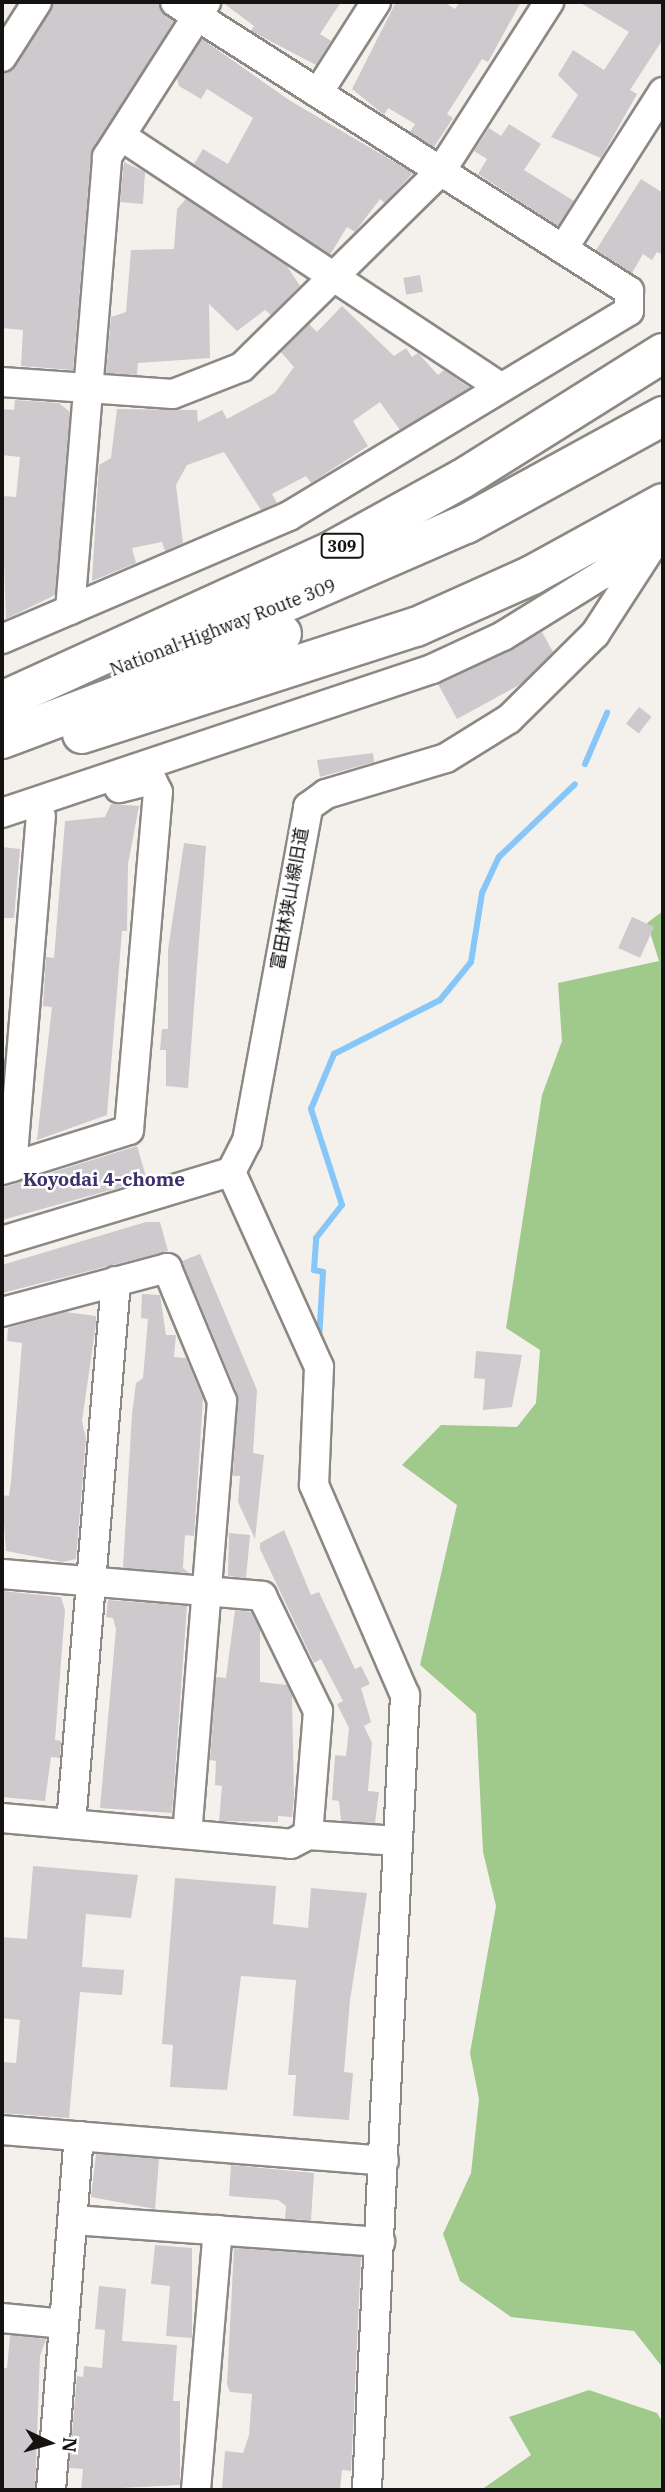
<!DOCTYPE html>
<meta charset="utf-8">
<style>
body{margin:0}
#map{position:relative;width:665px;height:2492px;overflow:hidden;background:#f4f1ed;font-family:"IBM Plex Serif","Noto Sans JP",serif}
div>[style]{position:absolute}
.forest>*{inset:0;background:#a0ca8b}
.stream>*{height:6px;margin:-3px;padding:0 3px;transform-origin:3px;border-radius:3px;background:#86c6f8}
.building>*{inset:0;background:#cdc9cd;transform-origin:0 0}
.roads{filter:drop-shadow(2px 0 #8c8985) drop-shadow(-2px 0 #8c8985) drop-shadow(0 2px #8c8985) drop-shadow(0 -2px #8c8985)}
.minor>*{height:28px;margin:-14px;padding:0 14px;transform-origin:14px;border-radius:14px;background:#fff}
.highway>*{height:38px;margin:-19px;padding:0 19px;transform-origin:19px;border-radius:19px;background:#fff}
span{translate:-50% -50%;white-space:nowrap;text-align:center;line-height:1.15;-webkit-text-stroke:5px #fff;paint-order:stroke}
.shield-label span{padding:2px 5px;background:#fff;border:2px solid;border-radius:5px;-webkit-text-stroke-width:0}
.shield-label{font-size:16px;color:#141312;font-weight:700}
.street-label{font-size:18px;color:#141312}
.neighbourhood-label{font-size:19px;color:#3b316d;font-weight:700}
.frame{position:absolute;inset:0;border:4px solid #141312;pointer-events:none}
.north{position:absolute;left:14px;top:2408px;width:70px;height:70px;-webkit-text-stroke:5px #fff;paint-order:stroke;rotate:95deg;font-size:19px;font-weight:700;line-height:28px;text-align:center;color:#141312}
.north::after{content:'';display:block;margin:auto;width:24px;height:32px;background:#141312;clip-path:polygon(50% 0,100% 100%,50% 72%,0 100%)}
</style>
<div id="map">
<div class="forest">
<div style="clip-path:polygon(663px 911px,663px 2368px,634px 2331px,511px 2317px,460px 2281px,443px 2234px,471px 2173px,479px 2099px,470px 2053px,496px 1906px,483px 1852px,476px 1714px,420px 1665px,457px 1505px,402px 1465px,441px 1425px,517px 1427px,536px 1403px,540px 1350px,506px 1328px,542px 1095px,562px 1041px,558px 983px,659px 961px,647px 923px)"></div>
<div style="clip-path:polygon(589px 2390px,657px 2413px,663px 2423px,663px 2490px,481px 2490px,531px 2455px,509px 2417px)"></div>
</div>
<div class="stream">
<div style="left:585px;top:764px;width:56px;rotate:-66.7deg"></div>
<div style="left:319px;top:1340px;width:68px;rotate:-86.6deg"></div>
<div style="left:323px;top:1272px;width:9px;rotate:-167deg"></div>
<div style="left:314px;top:1270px;width:32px;rotate:-86deg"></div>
<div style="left:316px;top:1238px;width:42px;rotate:-51.8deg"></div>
<div style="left:342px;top:1205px;width:101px;rotate:-107.9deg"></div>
<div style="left:311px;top:1109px;width:60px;rotate:-67.3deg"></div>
<div style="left:334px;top:1054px;width:119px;rotate:-27deg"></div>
<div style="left:440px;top:1000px;width:49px;rotate:-50.8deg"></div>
<div style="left:471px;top:962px;width:70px;rotate:-80.9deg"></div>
<div style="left:482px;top:893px;width:40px;rotate:-65deg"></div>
<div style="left:499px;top:857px;width:105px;rotate:-43.8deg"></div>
</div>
<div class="building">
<div style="clip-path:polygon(53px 2px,156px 2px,174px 21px,91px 155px,73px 370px,21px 366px,23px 330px,2px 328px,2px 74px,16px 66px)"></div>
<div style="clip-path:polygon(222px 2px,341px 2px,320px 34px,331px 41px,316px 65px,251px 31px,254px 26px)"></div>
<div style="clip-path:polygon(396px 2px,444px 2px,455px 9px,460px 2px,521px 2px,488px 62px,482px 59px,447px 114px,453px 118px,434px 147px,410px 132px,415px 124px,388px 108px,384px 115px,352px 89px)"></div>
<div style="clip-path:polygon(579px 2px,663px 2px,663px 39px,630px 90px,637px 94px,601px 158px,551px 137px,578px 95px,558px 75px,573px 50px,604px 70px,629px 32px)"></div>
<div style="clip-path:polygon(202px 39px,289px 100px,413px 173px,385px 203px,380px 199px,355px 232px,347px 227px,330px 255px,194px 164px,203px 149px,228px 164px,253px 118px,207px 89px,201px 99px,179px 86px,177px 78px)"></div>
<div style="clip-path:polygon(509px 124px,541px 144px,524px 170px,574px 201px,558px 226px,478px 174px,487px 159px,474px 151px,489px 128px,501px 136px)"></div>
<div style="clip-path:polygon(124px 162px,145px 172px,143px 204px,120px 202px)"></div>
<div style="clip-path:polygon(641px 179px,663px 193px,663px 255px,657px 252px,652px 260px,643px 254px,632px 273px,596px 250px)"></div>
<div style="clip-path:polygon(186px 199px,287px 266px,300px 286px,271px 315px,265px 310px,237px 331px,209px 304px,210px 358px,138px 363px,137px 375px,106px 373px,111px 317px,126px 312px,131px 250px,174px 249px,177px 209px)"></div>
<div style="left:420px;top:275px;width:17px;height:17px;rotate:80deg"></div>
<div style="clip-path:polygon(342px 306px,394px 356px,406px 348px,412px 357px,418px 353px,438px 375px,444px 370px,470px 388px,400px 430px,380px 402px,353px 421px,368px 446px,311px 483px,306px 476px,272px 494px,277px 503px,261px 510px,224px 452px,187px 465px,176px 485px,183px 543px,165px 551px,162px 542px,132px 548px,136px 563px,92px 581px,99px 465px,111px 458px,117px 409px,197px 410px,198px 422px,222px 410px,227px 419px,275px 393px,294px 367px,281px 352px,309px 324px,317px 332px)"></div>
<div style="clip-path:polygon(15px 400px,59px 403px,70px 412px,55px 595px,6px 619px,2px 496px,16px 497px,20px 457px,2px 455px,2px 409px,14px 410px)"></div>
<div style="clip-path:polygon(542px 632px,553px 652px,521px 684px,457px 719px,438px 684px)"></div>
<div style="left:639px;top:707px;width:16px;height:21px;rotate:38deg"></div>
<div style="clip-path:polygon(373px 753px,374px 762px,320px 777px,317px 760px)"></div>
<div style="clip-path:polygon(111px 804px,139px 806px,128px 864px,127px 931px,122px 931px,107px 1115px,37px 1140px,52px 1007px,43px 1006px,46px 957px,54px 958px,65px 821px,105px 817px)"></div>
<div style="clip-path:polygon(184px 843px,206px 846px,188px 1088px,166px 1086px,166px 1050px,160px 1050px,162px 1029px,168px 1029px,168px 950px)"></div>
<div style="clip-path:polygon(2px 847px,20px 849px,14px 918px,2px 918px)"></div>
<div style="left:632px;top:917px;width:24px;height:34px;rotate:24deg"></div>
<div style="clip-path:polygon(137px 1146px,147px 1180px,2px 1220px,2px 1188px)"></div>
<div style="clip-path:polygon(146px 1222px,160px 1222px,168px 1251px,2px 1293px,2px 1265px)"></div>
<div style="clip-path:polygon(200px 1254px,257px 1390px,253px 1453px,264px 1455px,255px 1539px,238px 1502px,240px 1476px,233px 1476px,238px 1395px,182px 1261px)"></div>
<div style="clip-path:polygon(142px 1294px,160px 1295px,166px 1335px,176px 1335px,174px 1357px,186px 1358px,203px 1399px,194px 1536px,185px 1535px,183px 1568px,189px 1573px,123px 1568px,132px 1414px,136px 1383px,143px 1378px,148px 1319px,141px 1318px)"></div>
<div style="clip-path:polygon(65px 1312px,96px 1316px,96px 1324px,82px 1421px,86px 1438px,76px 1559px,63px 1562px,6px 1551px,2px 1495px,9px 1496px,11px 1481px,22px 1343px,7px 1341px,8px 1328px)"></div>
<div style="clip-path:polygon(476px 1351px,522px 1355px,512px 1407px,483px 1410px,485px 1379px,474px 1378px)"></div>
<div style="clip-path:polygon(284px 1530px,311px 1595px,319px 1592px,355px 1669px,361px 1666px,370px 1684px,361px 1688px,371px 1722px,364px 1726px,372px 1743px,368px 1791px,379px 1792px,375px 1823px,341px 1821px,339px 1801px,332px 1800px,335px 1755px,346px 1756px,349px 1728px,337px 1704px,343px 1701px,321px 1659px,314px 1663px,260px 1549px,260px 1543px)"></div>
<div style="clip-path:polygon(229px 1533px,250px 1535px,246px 1578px,228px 1576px)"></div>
<div style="clip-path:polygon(2px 1591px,61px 1597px,65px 1610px,55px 1740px,61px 1741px,60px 1758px,51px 1757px,45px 1801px,2px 1797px)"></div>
<div style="clip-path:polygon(108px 1600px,187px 1606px,172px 1813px,100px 1808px,116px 1629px,113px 1618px,106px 1617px)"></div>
<div style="clip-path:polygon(235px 1610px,251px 1612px,260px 1629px,260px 1682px,287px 1685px,292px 1696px,294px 1797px,292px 1817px,278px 1816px,278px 1822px,219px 1821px,222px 1786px,215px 1785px,216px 1761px,210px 1760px,216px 1677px,226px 1678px)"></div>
<div style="clip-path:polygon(33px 1866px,138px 1875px,131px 1918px,86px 1914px,82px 1967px,124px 1970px,122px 1995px,80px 1992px,69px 2118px,2px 2113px,2px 2062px,16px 2063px,20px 2020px,2px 2018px,3px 1937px,27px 1939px)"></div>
<div style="clip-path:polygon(175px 1878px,276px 1886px,273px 1924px,308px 1928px,311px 1888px,367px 1893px,350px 2000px,344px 2072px,353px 2073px,349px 2120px,293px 2116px,296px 2075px,288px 2075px,296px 1980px,241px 1976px,227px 2090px,170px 2087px,173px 2045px,162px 2044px)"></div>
<div style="clip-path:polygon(96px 2154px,159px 2159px,155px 2209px,91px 2197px)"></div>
<div style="clip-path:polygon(231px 2165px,314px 2173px,311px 2220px,285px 2219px,286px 2206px,278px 2200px,229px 2196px)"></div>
<div style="clip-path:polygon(155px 2245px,192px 2248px,192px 2338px,166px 2336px,170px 2286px,151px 2284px)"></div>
<div style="clip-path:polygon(234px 2248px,361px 2257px,351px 2471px,342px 2470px,340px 2490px,222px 2490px,225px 2451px,243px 2453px,249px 2435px,252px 2394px,230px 2392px,227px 2384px)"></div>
<div style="clip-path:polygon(99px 2286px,126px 2289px,122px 2341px,177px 2345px,173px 2401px,180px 2401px,180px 2485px,81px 2490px,83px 2469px,69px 2468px,77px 2376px,83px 2377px,84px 2366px,102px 2368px,105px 2330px,95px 2329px)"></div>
<div style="clip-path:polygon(10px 2335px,46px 2339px,40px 2356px,35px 2490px,2px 2490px,2px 2368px,7px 2368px)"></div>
</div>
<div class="roads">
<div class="minor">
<div style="left:2px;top:57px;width:65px;rotate:-57.5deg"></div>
<div style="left:318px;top:93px;width:108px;rotate:-57.5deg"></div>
<div style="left:121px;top:136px;width:452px;rotate:33.5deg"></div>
<div style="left:563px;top:249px;width:186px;rotate:-57.5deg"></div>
<div style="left:2px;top:382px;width:171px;rotate:4deg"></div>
<div style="left:173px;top:394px;width:74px;rotate:-21.4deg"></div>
<div style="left:242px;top:367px;width:279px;rotate:-44.6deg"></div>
<div style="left:441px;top:171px;width:201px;rotate:-57.4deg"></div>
<div style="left:70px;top:610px;width:455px;rotate:-85.3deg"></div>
<div style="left:107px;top:157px;width:184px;rotate:-57.4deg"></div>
<div style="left:2px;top:639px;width:312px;rotate:-23.2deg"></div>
<div style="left:289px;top:516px;width:397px;rotate:-31.1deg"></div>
<div style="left:629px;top:311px;width:20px;rotate:-90deg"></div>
<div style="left:629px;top:291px;width:538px;rotate:-147.52deg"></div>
<div style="left:2px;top:813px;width:453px;rotate:-18.5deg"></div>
<div style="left:432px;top:669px;width:78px;rotate:-24.9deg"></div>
<div style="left:503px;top:636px;width:118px;rotate:-31.8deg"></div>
<div style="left:603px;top:574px;width:72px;rotate:-39.9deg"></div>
<div style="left:12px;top:1167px;width:352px;rotate:-85.3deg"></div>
<div style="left:2px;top:1170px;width:133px;rotate:-17.5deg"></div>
<div style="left:129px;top:1130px;width:339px;rotate:-85.1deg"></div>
<div style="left:158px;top:792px;width:13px;rotate:-117deg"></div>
<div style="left:152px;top:780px;width:34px;rotate:166deg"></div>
<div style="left:231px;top:1172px;width:214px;rotate:65.7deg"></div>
<div style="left:319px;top:1367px;width:118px;rotate:92.4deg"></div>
<div style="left:314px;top:1485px;width:229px;rotate:66.6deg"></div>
<div style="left:405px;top:1695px;width:796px;rotate:92.74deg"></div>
<div style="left:2px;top:1241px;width:239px;rotate:-16.8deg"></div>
<div style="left:231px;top:1172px;width:35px;rotate:-63deg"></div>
<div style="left:247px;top:1141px;width:340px;rotate:-79.6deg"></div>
<div style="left:308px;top:807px;width:22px;rotate:-36deg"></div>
<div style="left:326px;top:794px;width:125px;rotate:-16.7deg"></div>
<div style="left:446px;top:758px;width:74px;rotate:-31.8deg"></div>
<div style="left:509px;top:719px;width:121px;rotate:-44.7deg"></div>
<div style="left:595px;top:634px;width:125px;rotate:-57.1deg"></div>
<div style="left:2px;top:1312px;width:171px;rotate:-14.9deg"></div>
<div style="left:167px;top:1268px;width:144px;rotate:67.5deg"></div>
<div style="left:222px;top:1401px;width:433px;rotate:94.6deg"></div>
<div style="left:2px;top:1574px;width:261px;rotate:4.8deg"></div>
<div style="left:262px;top:1596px;width:128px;rotate:64deg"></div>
<div style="left:318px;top:1711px;width:124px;rotate:94.6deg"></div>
<div style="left:2px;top:1818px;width:290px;rotate:5.1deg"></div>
<div style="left:291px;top:1844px;width:19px;rotate:-28deg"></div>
<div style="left:308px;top:1835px;width:90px;rotate:3.8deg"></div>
<div style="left:71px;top:1824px;width:545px;rotate:-85.26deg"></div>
<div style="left:2px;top:2130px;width:383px;rotate:4.6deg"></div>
<div style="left:73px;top:2220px;width:308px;rotate:4.1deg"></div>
<div style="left:2px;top:2318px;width:62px;rotate:5.5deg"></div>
<div style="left:51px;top:2490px;width:355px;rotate:-85.5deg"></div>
<div style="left:196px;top:2490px;width:261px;rotate:-85.2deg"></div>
</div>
<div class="highway">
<div style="left:231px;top:626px;width:256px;rotate:-23.5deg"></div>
<div style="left:466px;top:524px;width:225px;rotate:-28.7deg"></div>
<div style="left:2px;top:701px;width:366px;rotate:-24.5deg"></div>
<div style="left:335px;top:549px;width:145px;rotate:-28.9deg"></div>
<div style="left:462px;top:479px;width:237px;rotate:-32.1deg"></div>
<div style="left:82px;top:734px;width:351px;rotate:-17.8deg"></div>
<div style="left:416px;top:627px;width:127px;rotate:-24.1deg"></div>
<div style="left:532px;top:575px;width:149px;rotate:-28.8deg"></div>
<div style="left:2px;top:739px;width:299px;rotate:-20.6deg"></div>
</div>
</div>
<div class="shield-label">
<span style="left:342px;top:546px">309</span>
</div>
<div class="street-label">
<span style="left:223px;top:628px;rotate:-21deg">National Highway Route 309</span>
<span style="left:290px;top:899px;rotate:-80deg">富田林狭山線旧道</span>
</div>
<div class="neighbourhood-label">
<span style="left:104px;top:1180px">Koyodai 4-chome</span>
</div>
<div class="frame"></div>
<div class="north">N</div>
</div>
